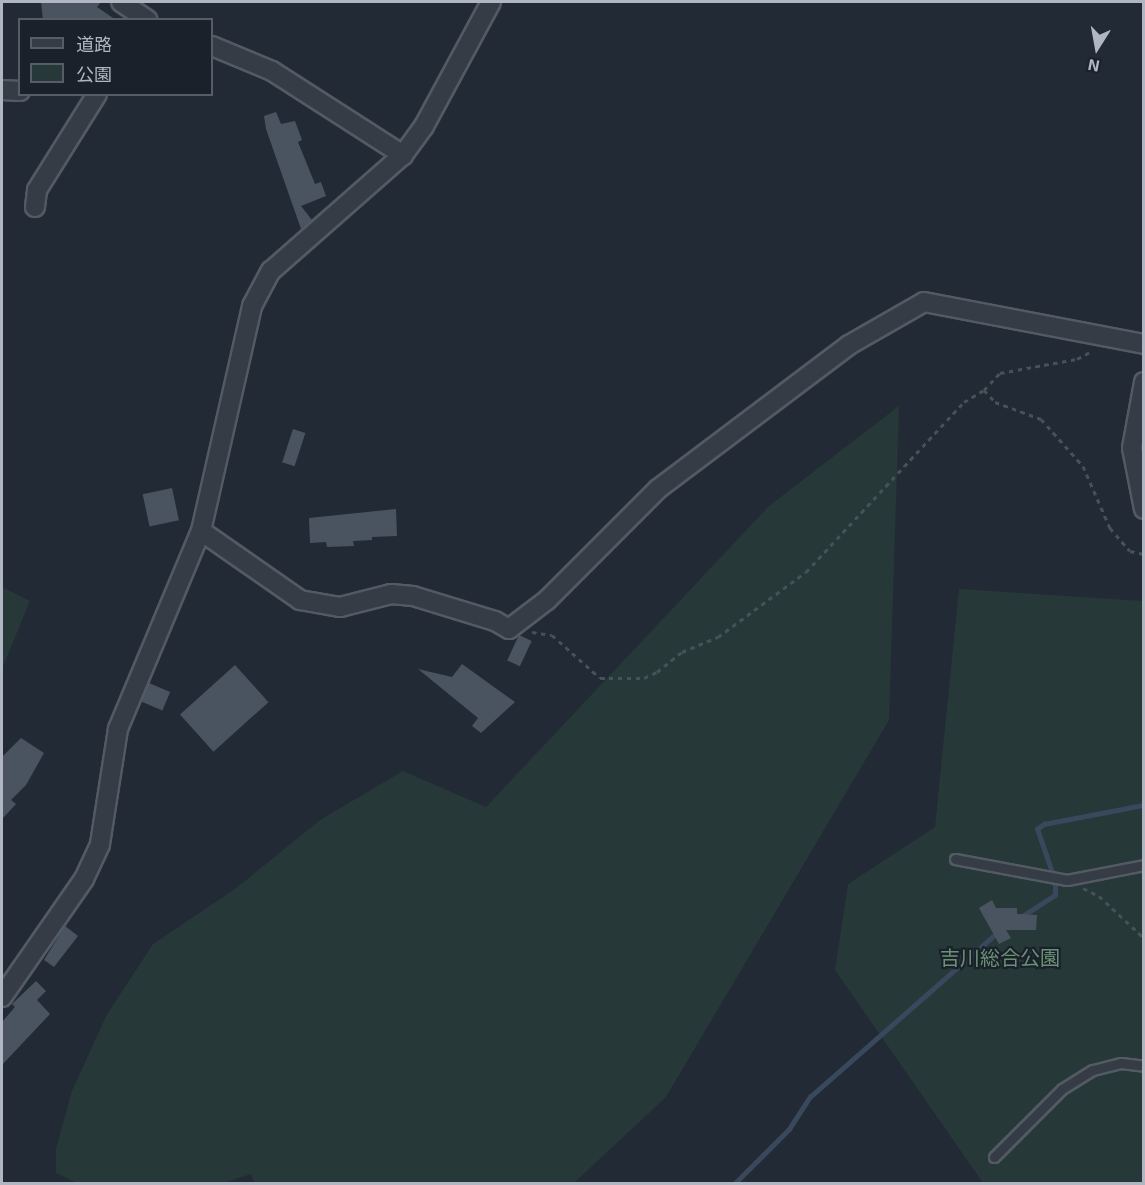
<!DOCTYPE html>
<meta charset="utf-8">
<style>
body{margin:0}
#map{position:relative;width:1145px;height:1185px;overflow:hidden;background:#222a35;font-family:"Exo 2","Noto Sans JP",sans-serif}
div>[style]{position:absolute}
.green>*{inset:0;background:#273838}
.stream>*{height:4.5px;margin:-2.25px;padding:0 2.25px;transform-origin:2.25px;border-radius:2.25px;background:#39485d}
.building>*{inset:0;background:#4a5461;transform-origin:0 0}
.path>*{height:3px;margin-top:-1.5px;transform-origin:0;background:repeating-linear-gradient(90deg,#435356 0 4.5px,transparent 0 9px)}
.roads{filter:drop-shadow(2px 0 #535a64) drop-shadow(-2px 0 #535a64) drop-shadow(0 2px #535a64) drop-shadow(0 -2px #535a64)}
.lane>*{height:9px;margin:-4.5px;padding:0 4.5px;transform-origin:4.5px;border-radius:4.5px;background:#353c46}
.street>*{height:18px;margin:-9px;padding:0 9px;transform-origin:9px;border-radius:9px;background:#353c46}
span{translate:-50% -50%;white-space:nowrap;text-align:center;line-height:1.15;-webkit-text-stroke:4.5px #1b212a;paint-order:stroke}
.park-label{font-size:20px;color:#6a9173}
.frame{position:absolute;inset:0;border:3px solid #b0b7c2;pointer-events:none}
.legend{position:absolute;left:18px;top:18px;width:195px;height:78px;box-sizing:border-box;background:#1b212a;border:2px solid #575d67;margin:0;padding:8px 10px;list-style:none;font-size:18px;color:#b0b7c2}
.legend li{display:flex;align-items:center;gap:12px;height:30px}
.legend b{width:30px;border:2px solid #575d67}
.north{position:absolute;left:1067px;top:18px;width:60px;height:60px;-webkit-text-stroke:4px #1b212a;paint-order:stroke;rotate:191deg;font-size:16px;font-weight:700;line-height:24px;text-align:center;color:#b0b7c2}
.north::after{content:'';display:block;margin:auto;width:21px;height:27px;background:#b0b7c2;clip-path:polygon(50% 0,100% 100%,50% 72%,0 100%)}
</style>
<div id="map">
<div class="green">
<div style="clip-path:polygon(899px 406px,889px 720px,666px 1097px,574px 1183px,255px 1184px,251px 1174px,223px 1183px,79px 1184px,56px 1173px,56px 1149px,72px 1091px,106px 1016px,153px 944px,235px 889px,320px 820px,403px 771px,486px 807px,769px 506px)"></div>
<div style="clip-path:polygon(2px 587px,30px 601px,2px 669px)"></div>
<div style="clip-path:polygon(959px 589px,1143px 601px,1143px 1183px,983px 1183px,835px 970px,848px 884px,935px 827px)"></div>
</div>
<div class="stream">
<div style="left:1021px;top:917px;width:40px;rotate:-32.9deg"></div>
<div style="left:1055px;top:895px;width:14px;rotate:-90deg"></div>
<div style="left:1055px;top:881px;width:55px;rotate:-109.1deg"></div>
<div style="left:1037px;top:829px;width:9px;rotate:-36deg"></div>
<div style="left:1044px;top:824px;width:102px;rotate:-10.8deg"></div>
<div style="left:734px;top:1184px;width:78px;rotate:-45deg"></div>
<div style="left:789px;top:1129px;width:38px;rotate:-57deg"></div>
<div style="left:810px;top:1097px;width:252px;rotate:-41.3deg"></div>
</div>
<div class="building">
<div style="clip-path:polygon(41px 2px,101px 2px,97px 7px,116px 20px,43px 20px)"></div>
<div style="clip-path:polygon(276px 112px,281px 124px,295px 121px,302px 140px,298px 142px,315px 184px,321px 182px,326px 196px,301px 206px,312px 220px,301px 229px,266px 129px,264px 116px)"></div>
<div style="left:293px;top:429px;width:13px;height:35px;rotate:18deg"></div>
<div style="left:172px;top:488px;width:33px;height:30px;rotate:78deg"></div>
<div style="clip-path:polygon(396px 509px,397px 536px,372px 537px,372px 540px,353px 541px,354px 546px,327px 547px,326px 542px,310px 543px,309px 518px)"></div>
<div style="left:519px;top:635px;width:14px;height:28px;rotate:25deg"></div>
<div style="clip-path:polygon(462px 664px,515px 702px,481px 733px,472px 726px,478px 718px,418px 669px,452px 677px)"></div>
<div style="left:235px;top:665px;width:50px;height:74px;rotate:48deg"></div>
<div style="left:149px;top:683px;width:23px;height:20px;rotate:23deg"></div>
<div style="clip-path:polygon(21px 738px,44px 753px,26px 785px,11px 800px,16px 804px,2px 819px,2px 757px)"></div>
<div style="clip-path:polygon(992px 900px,996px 908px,1017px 908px,1017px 914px,1037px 915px,1036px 930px,1006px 930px,1011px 938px,999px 944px,979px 908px)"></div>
<div style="clip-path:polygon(65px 926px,78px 936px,54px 967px,44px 960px)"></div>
<div style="clip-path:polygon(36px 981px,46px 991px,37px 1000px,50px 1014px,2px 1065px,2px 1022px,15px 1007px,12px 1004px)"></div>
</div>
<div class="path">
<div style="left:984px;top:390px;width:16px;rotate:47deg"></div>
<div style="left:995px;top:402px;width:49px;rotate:20.3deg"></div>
<div style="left:1041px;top:419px;width:63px;rotate:48.2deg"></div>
<div style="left:1083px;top:466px;width:68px;rotate:66.5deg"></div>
<div style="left:1110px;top:528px;width:30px;rotate:49deg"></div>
<div style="left:1130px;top:551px;width:14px;rotate:12deg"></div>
<div style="left:532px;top:632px;width:20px;rotate:9deg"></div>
<div style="left:552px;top:635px;width:64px;rotate:41.9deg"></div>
<div style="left:600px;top:678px;width:44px"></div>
<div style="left:644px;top:678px;width:14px;rotate:-25deg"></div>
<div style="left:657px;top:672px;width:32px;rotate:-39deg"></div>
<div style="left:682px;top:652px;width:39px;rotate:-23deg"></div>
<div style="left:718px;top:637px;width:109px;rotate:-36.5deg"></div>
<div style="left:806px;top:572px;width:232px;rotate:-47.1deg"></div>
<div style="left:964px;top:402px;width:23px;rotate:-31deg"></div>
<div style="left:984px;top:390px;width:23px;rotate:-47deg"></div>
<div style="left:1000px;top:373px;width:78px;rotate:-10.3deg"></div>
<div style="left:1077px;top:359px;width:17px;rotate:-28deg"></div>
<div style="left:1083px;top:888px;width:18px;rotate:27deg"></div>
<div style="left:1099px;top:896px;width:62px;rotate:43deg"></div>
</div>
<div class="roads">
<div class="lane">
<div style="left:955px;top:859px;width:114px;rotate:10.6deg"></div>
<div style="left:1067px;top:880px;width:78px;rotate:-11deg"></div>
<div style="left:994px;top:1157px;width:96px;rotate:-45deg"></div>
<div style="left:1062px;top:1089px;width:36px;rotate:-32deg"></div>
<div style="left:1093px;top:1070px;width:29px;rotate:-14deg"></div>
<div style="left:1121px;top:1063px;width:23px;rotate:7deg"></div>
</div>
<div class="street">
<div style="left:121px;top:2px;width:32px;rotate:34deg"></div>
<div style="left:212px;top:46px;width:65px;rotate:22.6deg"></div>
<div style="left:272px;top:71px;width:156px;rotate:32.7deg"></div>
<div style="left:2px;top:90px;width:18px;rotate:3deg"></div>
<div style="left:35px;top:207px;width:17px;rotate:-83deg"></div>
<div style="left:37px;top:190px;width:113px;rotate:-58deg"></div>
<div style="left:1144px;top:382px;width:67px;rotate:100.3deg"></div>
<div style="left:1132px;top:448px;width:62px;rotate:78.9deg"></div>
<div style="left:201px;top:531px;width:121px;rotate:34.9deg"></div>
<div style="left:300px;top:600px;width:41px;rotate:9.9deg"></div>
<div style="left:340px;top:607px;width:53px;rotate:-14.3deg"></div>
<div style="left:391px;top:594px;width:22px;rotate:5deg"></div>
<div style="left:413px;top:596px;width:86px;rotate:17deg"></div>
<div style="left:495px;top:621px;width:16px;rotate:30deg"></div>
<div style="left:509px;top:629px;width:48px;rotate:-37.3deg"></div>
<div style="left:547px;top:600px;width:157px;rotate:-45deg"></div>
<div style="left:658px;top:489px;width:239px;rotate:-37deg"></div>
<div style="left:849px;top:345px;width:86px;rotate:-29.8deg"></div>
<div style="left:924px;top:302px;width:224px;rotate:10.8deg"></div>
<div style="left:2px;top:997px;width:144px;rotate:-55.2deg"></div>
<div style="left:84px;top:879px;width:38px;rotate:-65deg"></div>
<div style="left:100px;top:844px;width:116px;rotate:-81.1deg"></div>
<div style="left:118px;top:729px;width:215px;rotate:-67.3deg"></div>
<div style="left:201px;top:531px;width:231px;rotate:-77.2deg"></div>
<div style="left:252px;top:306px;width:40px;rotate:-62deg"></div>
<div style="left:271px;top:271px;width:176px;rotate:-41.3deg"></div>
<div style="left:403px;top:155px;width:36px;rotate:-54deg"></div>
<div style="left:424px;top:126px;width:141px;rotate:-61.6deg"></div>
</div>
</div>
<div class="park-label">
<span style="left:1000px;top:957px">吉川総合公園</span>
</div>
<div class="frame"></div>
<ul class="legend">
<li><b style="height:8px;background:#353c46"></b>道路</li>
<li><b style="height:16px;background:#273838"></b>公園</li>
</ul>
<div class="north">N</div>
</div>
